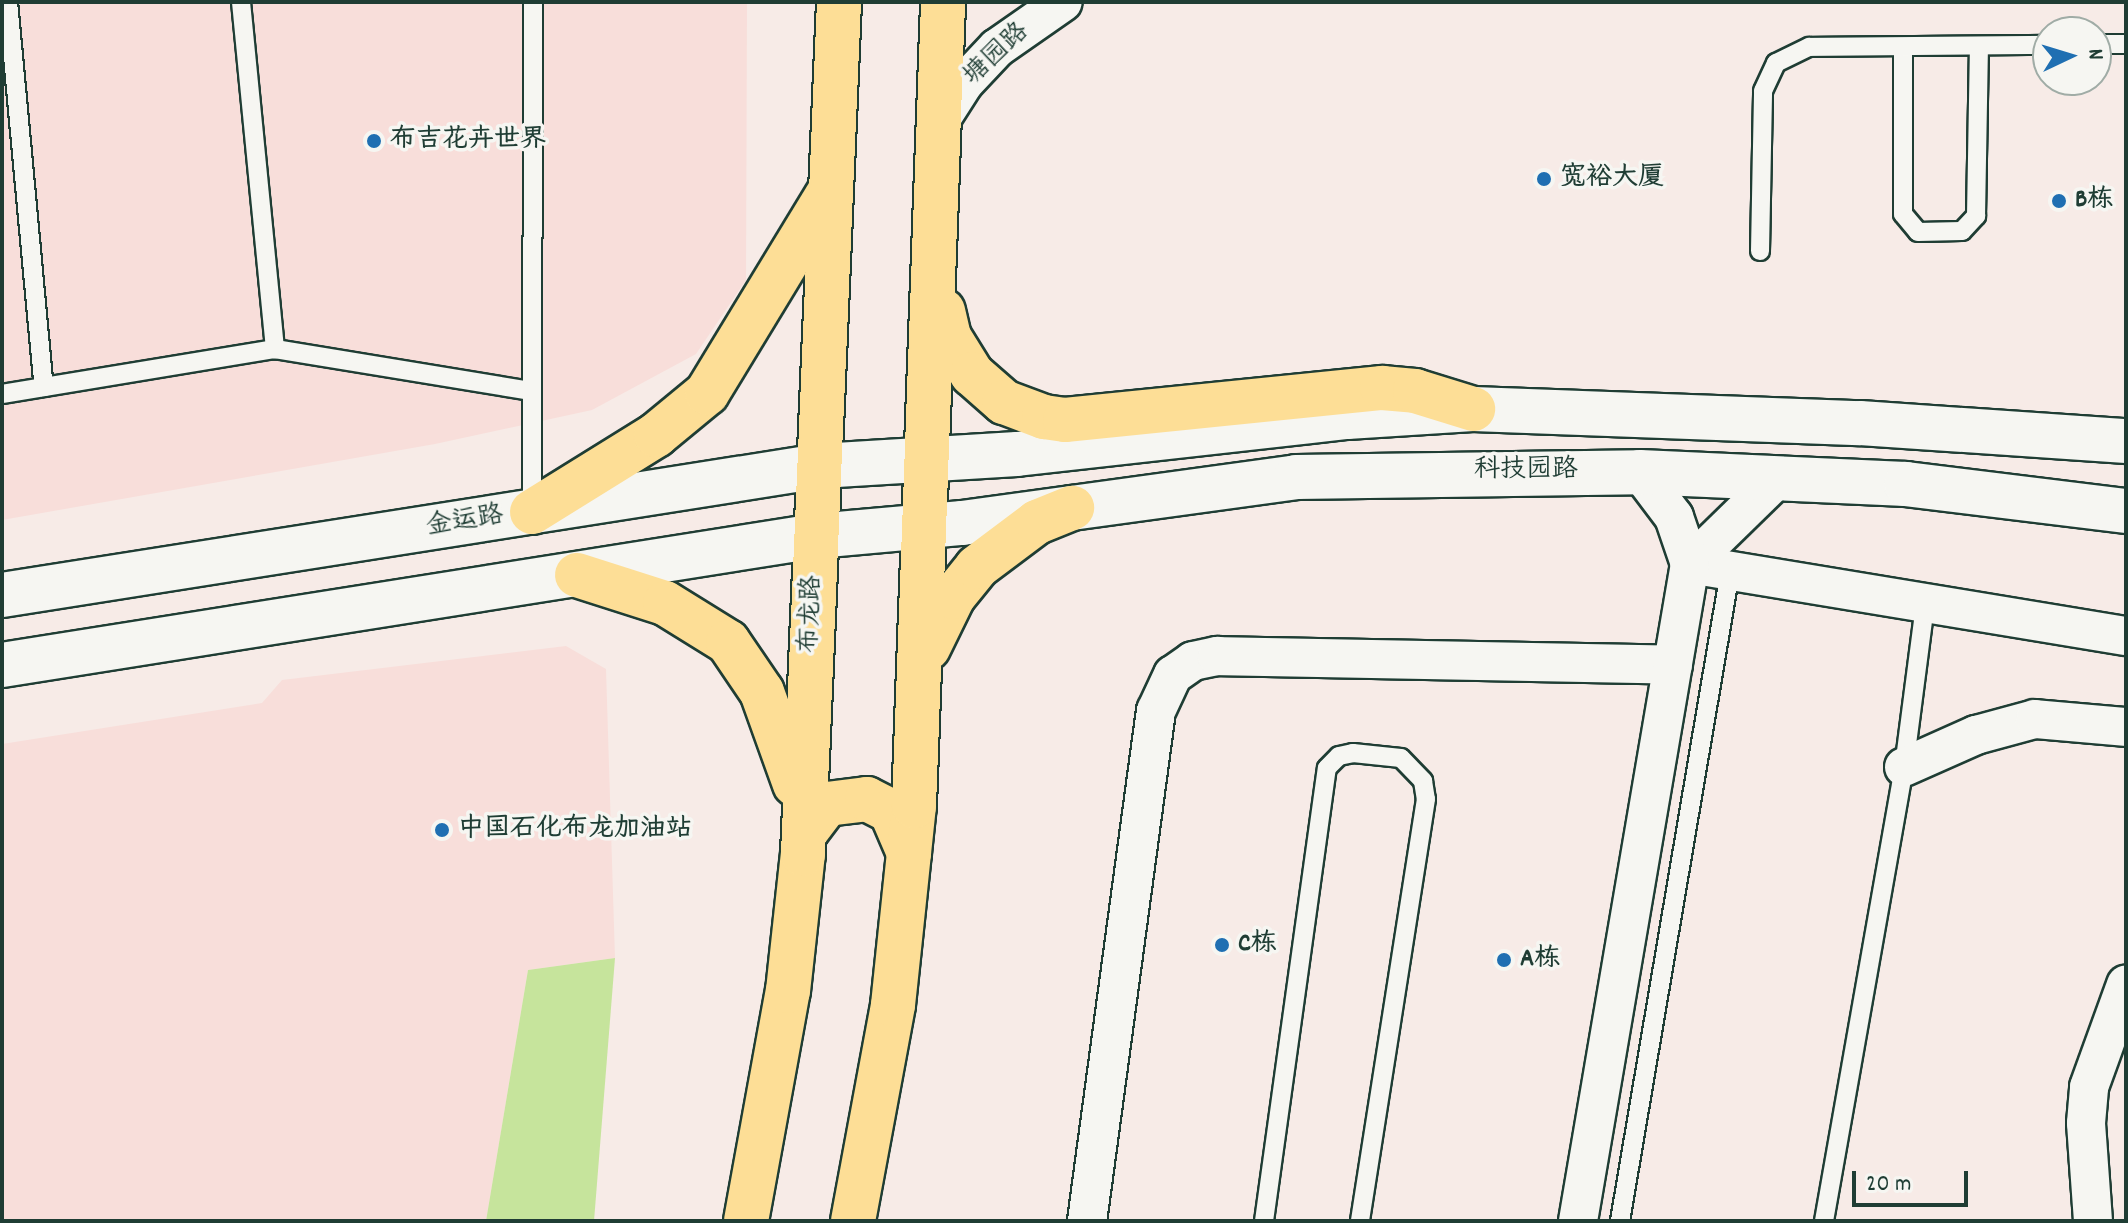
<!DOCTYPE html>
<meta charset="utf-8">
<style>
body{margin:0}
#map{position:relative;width:2128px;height:1223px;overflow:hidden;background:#f7ebe7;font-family:Dekko,"LXGW WenKai TC",sans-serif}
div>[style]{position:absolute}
.built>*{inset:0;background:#f8deda}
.green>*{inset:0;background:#c6e49c}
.roads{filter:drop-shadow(2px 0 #1f3d34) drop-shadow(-2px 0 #1f3d34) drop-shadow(0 2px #1f3d34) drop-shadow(0 -2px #1f3d34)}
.lane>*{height:18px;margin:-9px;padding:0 9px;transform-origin:9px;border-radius:9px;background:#f6f6f2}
.street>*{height:38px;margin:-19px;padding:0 19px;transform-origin:19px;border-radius:19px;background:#f6f6f2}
.secondary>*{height:44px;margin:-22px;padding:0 22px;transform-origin:22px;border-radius:22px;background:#f6f6f2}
.primary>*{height:44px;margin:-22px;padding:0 22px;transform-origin:22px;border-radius:22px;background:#fdde96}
.dots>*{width:22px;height:22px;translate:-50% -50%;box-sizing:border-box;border:4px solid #f6f6f2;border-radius:50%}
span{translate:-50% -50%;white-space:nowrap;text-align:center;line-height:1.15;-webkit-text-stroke:7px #f6f6f2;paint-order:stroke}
.street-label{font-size:26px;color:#1f3d34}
.poi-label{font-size:26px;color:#1f3d34;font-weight:700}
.left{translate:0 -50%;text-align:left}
.frame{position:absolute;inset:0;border:4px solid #1f3d34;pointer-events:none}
.north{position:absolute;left:2032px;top:16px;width:80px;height:80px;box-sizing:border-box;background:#f6f6f2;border:2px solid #a0aca6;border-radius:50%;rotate:86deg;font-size:22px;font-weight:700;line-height:32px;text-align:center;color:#1f3d34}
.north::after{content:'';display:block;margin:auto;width:28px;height:36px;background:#1f6fb2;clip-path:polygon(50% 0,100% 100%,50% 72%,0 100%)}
.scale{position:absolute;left:1852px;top:1171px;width:116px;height:36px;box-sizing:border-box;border:4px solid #1f3d34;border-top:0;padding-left:10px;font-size:24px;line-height:28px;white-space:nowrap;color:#1f3d34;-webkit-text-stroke:6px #f6f6f2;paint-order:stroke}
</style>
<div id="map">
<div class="built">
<div style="clip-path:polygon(2px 2px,747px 2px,746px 280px,696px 354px,592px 410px,435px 444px,2px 520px)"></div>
<div style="clip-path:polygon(566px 646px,606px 669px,615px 958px,528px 970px,486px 1221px,2px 1221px,2px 744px,262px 703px,282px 680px)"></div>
</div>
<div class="green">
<div style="clip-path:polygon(615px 958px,594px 1221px,486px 1221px,528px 970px)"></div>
</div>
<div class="roads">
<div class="lane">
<div style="left:8px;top:2px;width:387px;rotate:84.7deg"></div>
<div style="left:241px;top:2px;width:349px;rotate:84.4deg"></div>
<div style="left:2096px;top:44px;width:30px"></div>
<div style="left:1903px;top:47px;width:167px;rotate:90deg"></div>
<div style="left:1903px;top:214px;width:23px;rotate:50deg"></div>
<div style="left:1918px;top:232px;width:44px;rotate:-1.3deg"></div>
<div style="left:1962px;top:231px;width:21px;rotate:-47deg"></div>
<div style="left:1976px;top:216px;width:170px;rotate:-89deg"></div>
<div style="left:1760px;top:251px;width:160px;rotate:-88.9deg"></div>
<div style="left:1763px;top:91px;width:31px;rotate:-65deg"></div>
<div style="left:1776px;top:63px;width:37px;rotate:-26deg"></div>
<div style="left:1809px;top:47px;width:239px;rotate:-0.5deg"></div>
<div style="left:2px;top:394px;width:277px;rotate:-9.4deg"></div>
<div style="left:275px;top:349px;width:260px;rotate:9.3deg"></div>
<div style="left:532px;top:511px;width:509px;rotate:-89.89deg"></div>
<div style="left:1264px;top:1221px;width:457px;rotate:-82.1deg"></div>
<div style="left:1327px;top:768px;width:17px;rotate:-45deg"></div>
<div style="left:1339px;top:756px;width:14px;rotate:-12deg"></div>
<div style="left:1353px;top:753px;width:48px;rotate:5.9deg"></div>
<div style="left:1401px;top:758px;width:32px;rotate:46deg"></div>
<div style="left:1423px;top:781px;width:18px;rotate:81deg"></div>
<div style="left:1426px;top:799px;width:427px;rotate:98.9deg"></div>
<div style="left:1620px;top:1221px;width:658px;rotate:-80.38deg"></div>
<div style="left:1824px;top:1221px;width:461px;rotate:-80deg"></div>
<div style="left:1904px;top:767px;width:163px;rotate:-82.6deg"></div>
</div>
<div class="street">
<div style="left:941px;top:119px;width:43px;rotate:-57.4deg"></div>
<div style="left:964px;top:83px;width:48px;rotate:-46.7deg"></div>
<div style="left:997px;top:48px;width:80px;rotate:-34.9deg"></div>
<div style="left:1690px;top:564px;width:442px;rotate:9.4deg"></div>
<div style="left:1690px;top:564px;width:122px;rotate:-44.3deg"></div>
<div style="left:1904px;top:767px;width:79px;rotate:-24deg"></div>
<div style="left:1976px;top:735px;width:61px;rotate:-15.2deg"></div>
<div style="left:2035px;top:719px;width:91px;rotate:5deg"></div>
<div style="left:1087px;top:1221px;width:515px;rotate:-82.3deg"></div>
<div style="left:1156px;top:711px;width:40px;rotate:-65deg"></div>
<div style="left:1173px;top:675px;width:24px;rotate:-35deg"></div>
<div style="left:1193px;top:661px;width:25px;rotate:-12deg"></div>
<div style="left:1217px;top:656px;width:456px;rotate:1.1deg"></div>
<div style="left:1578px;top:1221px;width:666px;rotate:-80.33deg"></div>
<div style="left:1690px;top:564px;width:50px;rotate:-108.8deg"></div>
<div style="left:1674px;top:517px;width:56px;rotate:-127.1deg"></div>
<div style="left:2093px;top:1221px;width:98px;rotate:-94.1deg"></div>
<div style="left:2086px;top:1123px;width:36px;rotate:-85deg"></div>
<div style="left:2089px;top:1087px;width:109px;rotate:-70.1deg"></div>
</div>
<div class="secondary">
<div style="left:2px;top:595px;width:828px;rotate:-8.96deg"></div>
<div style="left:820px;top:466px;width:197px;rotate:-3.5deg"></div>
<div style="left:1017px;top:454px;width:332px;rotate:-6.4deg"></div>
<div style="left:1347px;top:417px;width:126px;rotate:-3.6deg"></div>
<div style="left:1473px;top:409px;width:387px;rotate:2.1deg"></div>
<div style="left:1860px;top:423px;width:267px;rotate:3.9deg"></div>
<div style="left:2px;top:665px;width:824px;rotate:-9.01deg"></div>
<div style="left:816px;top:536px;width:147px;rotate:-5.1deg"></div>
<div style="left:962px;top:523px;width:337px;rotate:-7.8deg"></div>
<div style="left:1296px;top:477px;width:344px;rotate:-0.8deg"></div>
<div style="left:1640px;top:472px;width:266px;rotate:2.6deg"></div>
<div style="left:1906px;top:484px;width:222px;rotate:7deg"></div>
</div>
<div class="primary">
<div style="left:943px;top:311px;width:27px;rotate:77deg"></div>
<div style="left:949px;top:337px;width:44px;rotate:58.1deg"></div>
<div style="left:972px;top:374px;width:43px;rotate:41.2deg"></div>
<div style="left:1004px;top:402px;width:43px;rotate:20.6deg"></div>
<div style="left:1044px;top:417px;width:21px;rotate:8deg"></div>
<div style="left:1065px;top:420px;width:319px;rotate:-5.8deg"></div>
<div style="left:1382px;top:388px;width:33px;rotate:5deg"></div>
<div style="left:1415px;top:391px;width:61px;rotate:17.2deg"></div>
<div style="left:532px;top:512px;width:146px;rotate:-31.8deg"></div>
<div style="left:656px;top:435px;width:66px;rotate:-39.5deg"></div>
<div style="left:707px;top:393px;width:233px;rotate:-58.7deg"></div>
<div style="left:577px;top:575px;width:92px;rotate:17.7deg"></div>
<div style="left:665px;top:603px;width:74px;rotate:31.8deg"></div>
<div style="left:728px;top:642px;width:60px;rotate:55.8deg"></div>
<div style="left:762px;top:692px;width:98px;rotate:70.3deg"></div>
<div style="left:928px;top:648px;width:57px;rotate:-63.9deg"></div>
<div style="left:953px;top:597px;width:38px;rotate:-51deg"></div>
<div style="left:977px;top:567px;width:75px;rotate:-36.9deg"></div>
<div style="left:1037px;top:522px;width:38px;rotate:-22deg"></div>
<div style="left:804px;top:834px;width:38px;rotate:-53deg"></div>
<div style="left:827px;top:804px;width:40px;rotate:-7.1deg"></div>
<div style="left:867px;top:799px;width:27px;rotate:27deg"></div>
<div style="left:891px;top:811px;width:46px;rotate:66.8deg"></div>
<div style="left:746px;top:1221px;width:234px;rotate:-79.7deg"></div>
<div style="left:788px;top:991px;width:138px;rotate:-83.8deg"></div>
<div style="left:803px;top:854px;width:853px;rotate:-87.58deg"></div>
<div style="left:853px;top:1221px;width:220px;rotate:-79.5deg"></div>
<div style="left:893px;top:1005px;width:200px;rotate:-84deg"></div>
<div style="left:914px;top:806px;width:805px;rotate:-87.93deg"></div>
</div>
</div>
<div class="dots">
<div style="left:374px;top:141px;background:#1f6fb2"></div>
<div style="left:1544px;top:179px;background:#1f6fb2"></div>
<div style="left:2059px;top:201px;background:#1f6fb2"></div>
<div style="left:442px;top:830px;background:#1f6fb2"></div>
<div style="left:1222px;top:945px;background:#1f6fb2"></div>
<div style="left:1504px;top:960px;background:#1f6fb2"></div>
</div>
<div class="street-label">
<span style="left:997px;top:55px;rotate:-43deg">塘园路</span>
<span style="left:1526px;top:471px">科技园路</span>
<span style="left:465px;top:522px;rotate:-9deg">金运路</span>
<span style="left:812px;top:614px;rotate:-88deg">布龙路</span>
</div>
<div class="poi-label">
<span class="left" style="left:390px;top:141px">布吉花卉世界</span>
<span class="left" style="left:1560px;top:179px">宽裕大厦</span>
<span class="left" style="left:2075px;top:201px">B栋</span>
<span class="left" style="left:458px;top:830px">中国石化布龙加油站</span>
<span class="left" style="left:1238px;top:945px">C栋</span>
<span class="left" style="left:1520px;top:960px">A栋</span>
</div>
<div class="frame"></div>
<div class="north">N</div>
<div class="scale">20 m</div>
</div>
